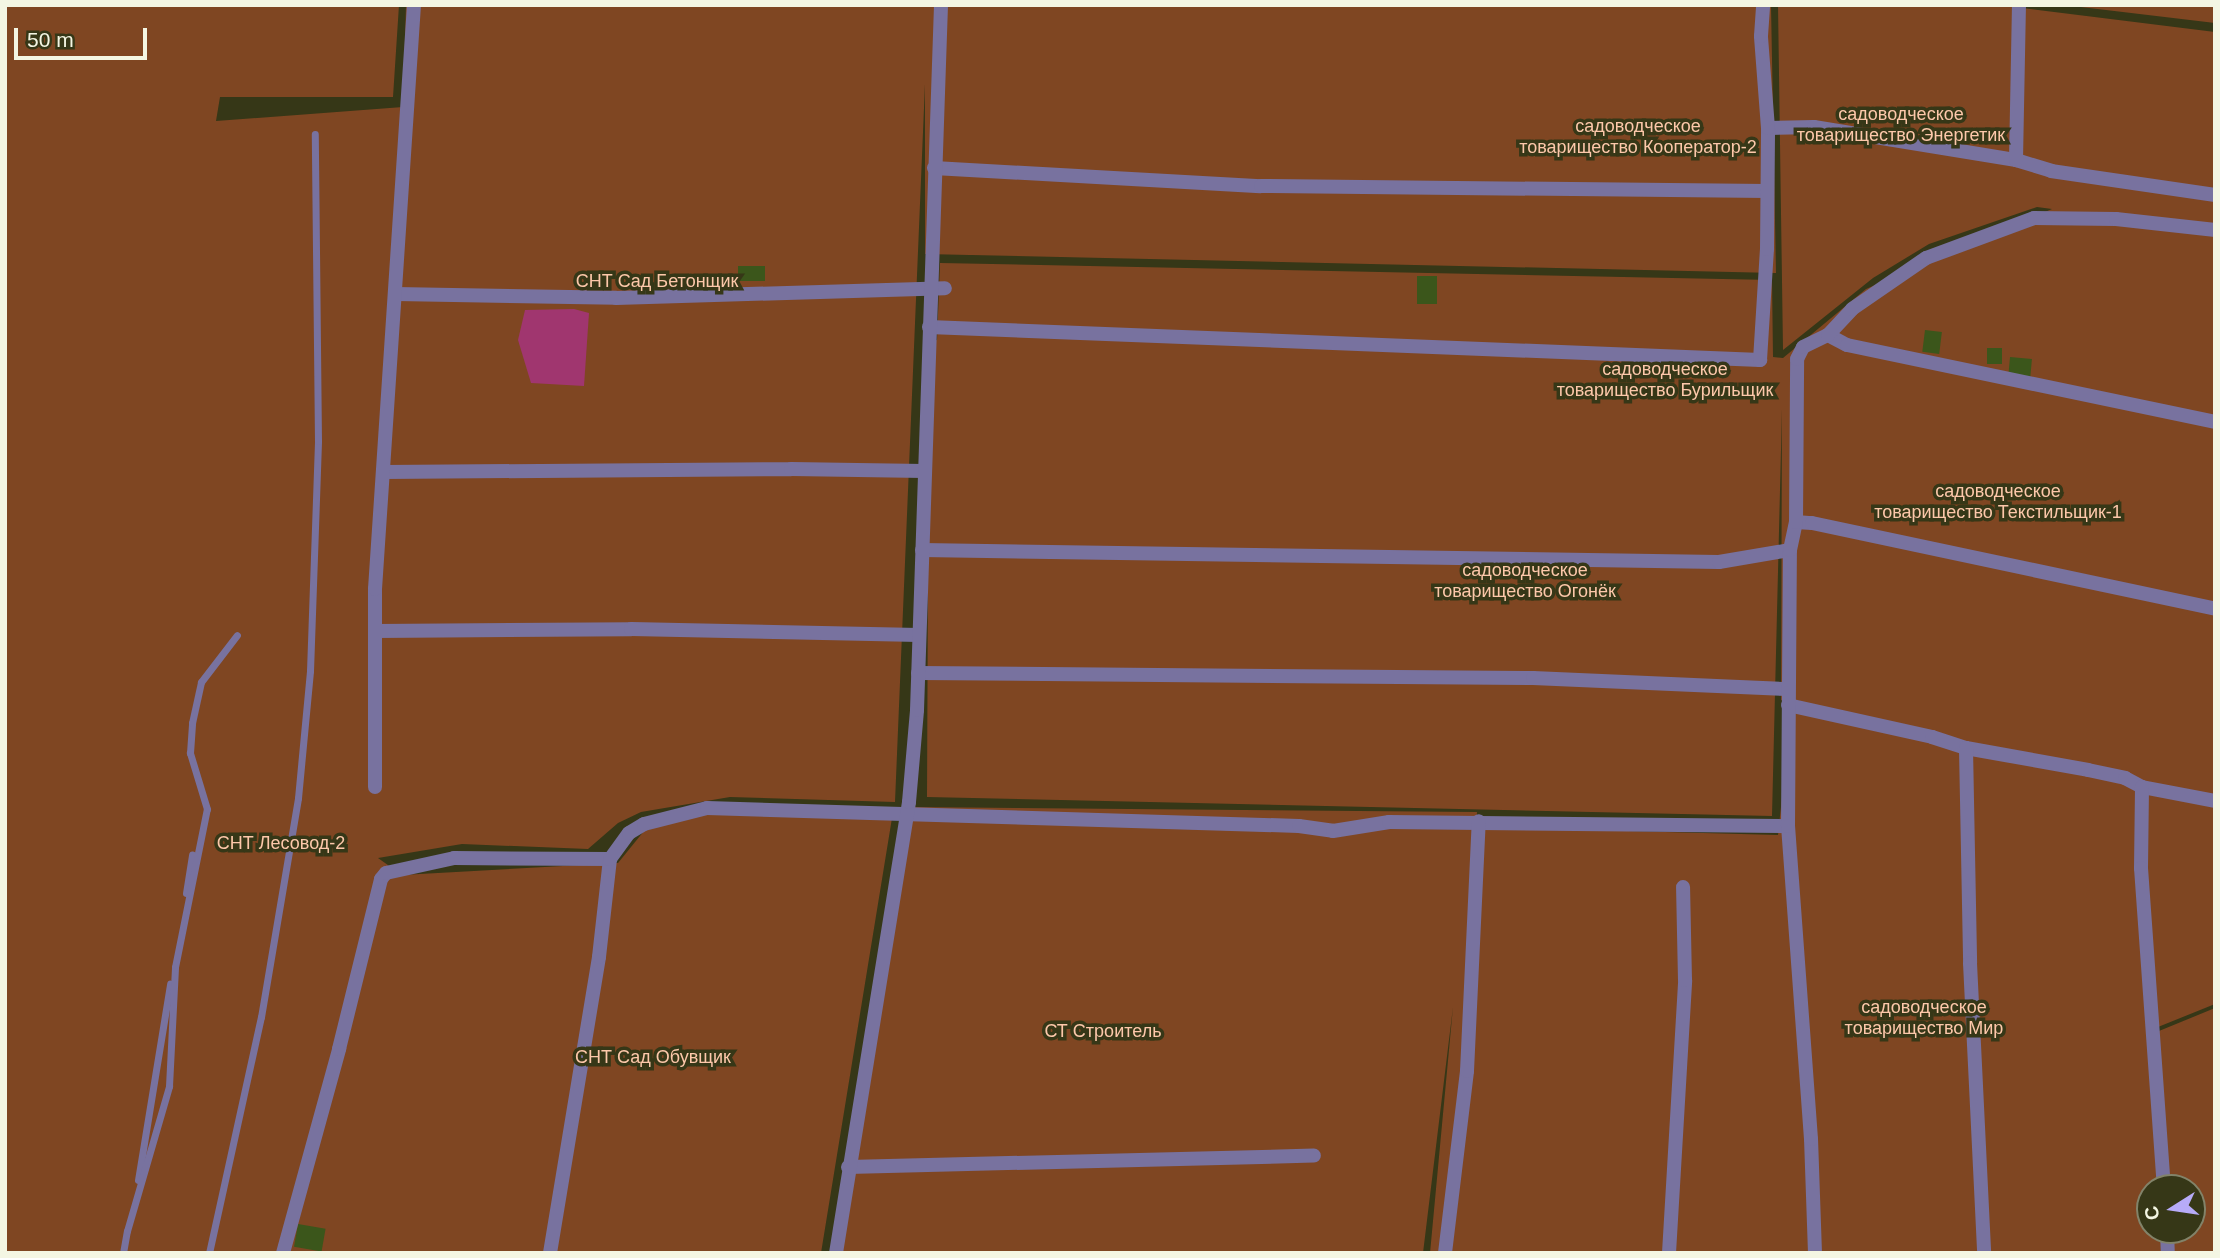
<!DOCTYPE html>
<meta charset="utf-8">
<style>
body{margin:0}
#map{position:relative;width:2220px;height:1258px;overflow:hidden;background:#363717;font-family:Helvetica,sans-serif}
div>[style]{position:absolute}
.green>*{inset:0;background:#7f4622}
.water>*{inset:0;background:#a0366f}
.building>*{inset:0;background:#3b561b;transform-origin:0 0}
.lane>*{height:7px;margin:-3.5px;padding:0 3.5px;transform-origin:3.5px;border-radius:3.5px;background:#78729f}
.street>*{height:14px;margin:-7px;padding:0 7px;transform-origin:7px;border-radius:7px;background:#78729f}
span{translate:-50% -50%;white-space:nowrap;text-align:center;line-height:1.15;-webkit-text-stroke:7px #363717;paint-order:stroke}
.park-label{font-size:18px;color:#fdc8aa}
.frame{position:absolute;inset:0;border:7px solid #f4f6e3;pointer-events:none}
.north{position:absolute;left:2136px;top:1174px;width:70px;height:70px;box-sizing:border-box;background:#363717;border:2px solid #828369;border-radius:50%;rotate:258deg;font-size:19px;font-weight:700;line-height:28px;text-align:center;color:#f4f6e3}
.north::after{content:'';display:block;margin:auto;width:24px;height:32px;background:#b7abf8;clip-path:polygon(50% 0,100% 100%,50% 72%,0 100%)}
.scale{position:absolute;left:14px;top:28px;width:133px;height:32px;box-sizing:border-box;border:4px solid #f4f6e3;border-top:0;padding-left:9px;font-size:21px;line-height:24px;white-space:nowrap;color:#f4f6e3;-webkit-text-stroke:5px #363717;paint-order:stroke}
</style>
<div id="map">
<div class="green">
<div style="clip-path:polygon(5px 5px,399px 5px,393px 97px,220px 97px,216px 121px,403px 107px,406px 5px,1771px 5px,1776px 273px,925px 254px,925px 84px,895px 802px,730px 797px,641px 812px,618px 823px,588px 849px,462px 844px,378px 858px,402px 875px,618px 863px,644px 831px,697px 814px,892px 818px,821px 1253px,5px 1253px)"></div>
<div style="clip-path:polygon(1778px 5px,1999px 5px,2215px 32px,2215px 1004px,2158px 1027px,2159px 1031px,2215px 1008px,2215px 1253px,2174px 1253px,2172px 1230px,2192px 1230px,2192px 1188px,2150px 1188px,2150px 1230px,2165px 1230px,2166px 1253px,1430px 1253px,1453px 1007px,1423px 1253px,841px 1253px,913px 807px,1477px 812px,1476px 827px,1778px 835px,1792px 703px,1781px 700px,1782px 409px,1772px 816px,927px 797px,929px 341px,937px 340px,940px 263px,1772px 280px,1773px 357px,1783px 358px,1866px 289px,2052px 209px,2037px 207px,1929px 244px,1873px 278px,1783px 350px)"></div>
<div style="clip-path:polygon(2064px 5px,2215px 5px,2215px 23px)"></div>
</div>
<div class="water">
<div style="clip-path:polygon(574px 309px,589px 313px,584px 386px,531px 383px,518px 340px,525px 310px)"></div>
</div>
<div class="building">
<div style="left:738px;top:266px;width:27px;height:15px"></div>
<div style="left:1417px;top:276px;width:20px;height:28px"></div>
<div style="left:1925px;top:330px;width:17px;height:22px;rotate:7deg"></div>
<div style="left:1987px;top:348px;width:15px;height:16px"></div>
<div style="left:2010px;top:357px;width:22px;height:20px;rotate:5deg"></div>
<div style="left:298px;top:1224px;width:28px;height:23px;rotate:10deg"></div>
</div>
<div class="lane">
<div style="left:186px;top:893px;width:39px;rotate:-81deg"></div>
<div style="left:138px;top:1180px;width:199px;rotate:-80.7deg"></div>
<div style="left:123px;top:1253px;width:22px;rotate:-80deg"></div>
<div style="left:127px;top:1231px;width:151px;rotate:-73.8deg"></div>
<div style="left:169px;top:1086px;width:119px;rotate:-87.1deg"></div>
<div style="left:175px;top:967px;width:161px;rotate:-78.6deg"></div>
<div style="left:207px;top:809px;width:59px;rotate:-106.9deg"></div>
<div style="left:190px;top:753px;width:30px;rotate:-86deg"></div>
<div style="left:192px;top:723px;width:42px;rotate:-77.6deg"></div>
<div style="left:201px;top:682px;width:59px;rotate:-52.5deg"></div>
<div style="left:209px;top:1253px;width:242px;rotate:-77.6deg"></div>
<div style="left:261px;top:1017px;width:222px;rotate:-80.4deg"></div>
<div style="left:298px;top:798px;width:128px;rotate:-84.6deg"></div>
<div style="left:310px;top:671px;width:230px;rotate:-88deg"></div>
<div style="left:318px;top:441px;width:307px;rotate:-90.6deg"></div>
</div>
<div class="street">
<div style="left:1768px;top:128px;width:46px;rotate:-1.2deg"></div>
<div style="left:1814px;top:127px;width:205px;rotate:9.3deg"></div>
<div style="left:2016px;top:160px;width:37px;rotate:17deg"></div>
<div style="left:2051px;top:171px;width:166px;rotate:8.3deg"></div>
<div style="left:2016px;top:160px;width:155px;rotate:-88.9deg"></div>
<div style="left:934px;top:168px;width:327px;rotate:3.2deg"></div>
<div style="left:1261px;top:186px;width:506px;rotate:0.57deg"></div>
<div style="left:396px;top:294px;width:220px;rotate:1deg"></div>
<div style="left:616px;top:298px;width:329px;rotate:-1.7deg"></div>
<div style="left:929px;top:327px;width:832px;rotate:2.27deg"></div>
<div style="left:1760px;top:360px;width:111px;rotate:-86.4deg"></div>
<div style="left:1767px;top:249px;width:121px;rotate:-89.5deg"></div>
<div style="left:1768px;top:128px;width:92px;rotate:-94.4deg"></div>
<div style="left:1761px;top:36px;width:31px;rotate:-86deg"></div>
<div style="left:1828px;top:335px;width:21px;rotate:28deg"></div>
<div style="left:1847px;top:345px;width:376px;rotate:11.8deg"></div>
<div style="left:384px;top:472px;width:407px;rotate:-0.4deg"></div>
<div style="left:791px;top:469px;width:133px;rotate:0.9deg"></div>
<div style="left:1796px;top:522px;width:16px;rotate:4deg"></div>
<div style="left:1812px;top:523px;width:412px;rotate:12deg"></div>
<div style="left:922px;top:550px;width:797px;rotate:0.86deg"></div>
<div style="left:1719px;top:562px;width:72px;rotate:-9.6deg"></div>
<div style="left:376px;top:631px;width:255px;rotate:-0.4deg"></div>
<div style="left:631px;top:629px;width:288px;rotate:1.2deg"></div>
<div style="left:918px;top:673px;width:615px;rotate:0.47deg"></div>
<div style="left:1533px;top:678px;width:255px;rotate:2.5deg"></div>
<div style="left:1788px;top:705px;width:148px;rotate:12.5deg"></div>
<div style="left:1932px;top:737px;width:36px;rotate:18deg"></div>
<div style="left:1966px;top:748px;width:124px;rotate:10.2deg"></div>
<div style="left:2088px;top:770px;width:38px;rotate:12deg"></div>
<div style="left:2125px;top:778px;width:19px;rotate:28deg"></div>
<div style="left:2142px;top:787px;width:74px;rotate:10.9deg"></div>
<div style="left:1966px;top:748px;width:215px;rotate:88.9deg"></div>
<div style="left:1970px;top:963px;width:290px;rotate:87.2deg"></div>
<div style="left:375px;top:787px;width:198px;rotate:-90deg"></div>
<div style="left:375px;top:589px;width:585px;rotate:-86.18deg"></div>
<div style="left:2142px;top:787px;width:81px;rotate:90.7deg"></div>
<div style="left:2141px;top:868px;width:321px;rotate:85.9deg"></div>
<div style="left:848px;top:1167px;width:466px;rotate:-1.4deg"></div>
<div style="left:2167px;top:1230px;width:23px;rotate:88deg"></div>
<div style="left:283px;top:1253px;width:212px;rotate:-74.6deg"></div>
<div style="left:339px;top:1049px;width:175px;rotate:-76.1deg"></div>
<div style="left:381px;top:879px;width:8px;rotate:-50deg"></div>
<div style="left:386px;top:873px;width:70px;rotate:-12.4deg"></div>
<div style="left:454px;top:858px;width:156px;rotate:0.4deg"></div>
<div style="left:550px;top:1253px;width:300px;rotate:-80.6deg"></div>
<div style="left:599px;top:957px;width:99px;rotate:-83.6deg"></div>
<div style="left:610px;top:859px;width:32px;rotate:-54deg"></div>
<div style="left:629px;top:833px;width:17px;rotate:-31deg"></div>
<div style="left:644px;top:824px;width:65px;rotate:-14.3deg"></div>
<div style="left:707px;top:808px;width:592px;rotate:1.74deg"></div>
<div style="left:1299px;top:826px;width:34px;rotate:8deg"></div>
<div style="left:1333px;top:831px;width:57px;rotate:-9.1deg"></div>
<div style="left:1389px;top:822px;width:399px;rotate:0.6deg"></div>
<div style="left:836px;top:1253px;width:457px;rotate:-80.8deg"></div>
<div style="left:909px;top:802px;width:92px;rotate:-85deg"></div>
<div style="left:917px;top:710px;width:705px;rotate:-88.05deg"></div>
<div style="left:1445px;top:1253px;width:183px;rotate:-83.1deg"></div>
<div style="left:1467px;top:1071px;width:250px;rotate:-87.3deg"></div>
<div style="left:1669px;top:1253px;width:273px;rotate:-86.6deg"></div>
<div style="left:1685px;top:980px;width:93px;rotate:-91.2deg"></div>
<div style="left:1815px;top:1253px;width:114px;rotate:-92deg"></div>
<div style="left:1811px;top:1139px;width:314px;rotate:-94.2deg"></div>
<div style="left:1788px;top:826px;width:276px;rotate:-89.6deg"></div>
<div style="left:1790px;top:550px;width:29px;rotate:-78deg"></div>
<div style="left:1796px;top:522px;width:163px;rotate:-89.6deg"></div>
<div style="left:1797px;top:359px;width:13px;rotate:-63deg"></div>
<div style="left:1803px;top:347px;width:28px;rotate:-26deg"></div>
<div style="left:1828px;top:335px;width:35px;rotate:-47deg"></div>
<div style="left:1852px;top:309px;width:90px;rotate:-34.6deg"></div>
<div style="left:1926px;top:258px;width:115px;rotate:-20.3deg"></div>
<div style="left:2034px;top:218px;width:82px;rotate:0.7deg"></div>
<div style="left:2116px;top:219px;width:100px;rotate:6.3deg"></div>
</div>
<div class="park-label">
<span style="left:1901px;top:125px">садоводческое<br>товарищество Энергетик</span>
<span style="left:1638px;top:137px">садоводческое<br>товарищество Кооператор-2</span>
<span style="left:657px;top:281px">СНТ Сад Бетонщик</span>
<span style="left:1665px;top:380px">садоводческое<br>товарищество Бурильщик</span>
<span style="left:1998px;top:502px">садоводческое<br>товарищество Текстильщик-1</span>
<span style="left:1525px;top:581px">садоводческое<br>товарищество Огонёк</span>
<span style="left:281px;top:843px">СНТ Лесовод-2</span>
<span style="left:1924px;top:1018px">садоводческое<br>товарищество Мир</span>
<span style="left:1103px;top:1031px">СТ Строитель</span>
<span style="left:653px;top:1057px">СНТ Сад Обувщик</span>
</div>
<div class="frame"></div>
<div class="north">С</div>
<div class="scale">50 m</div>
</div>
